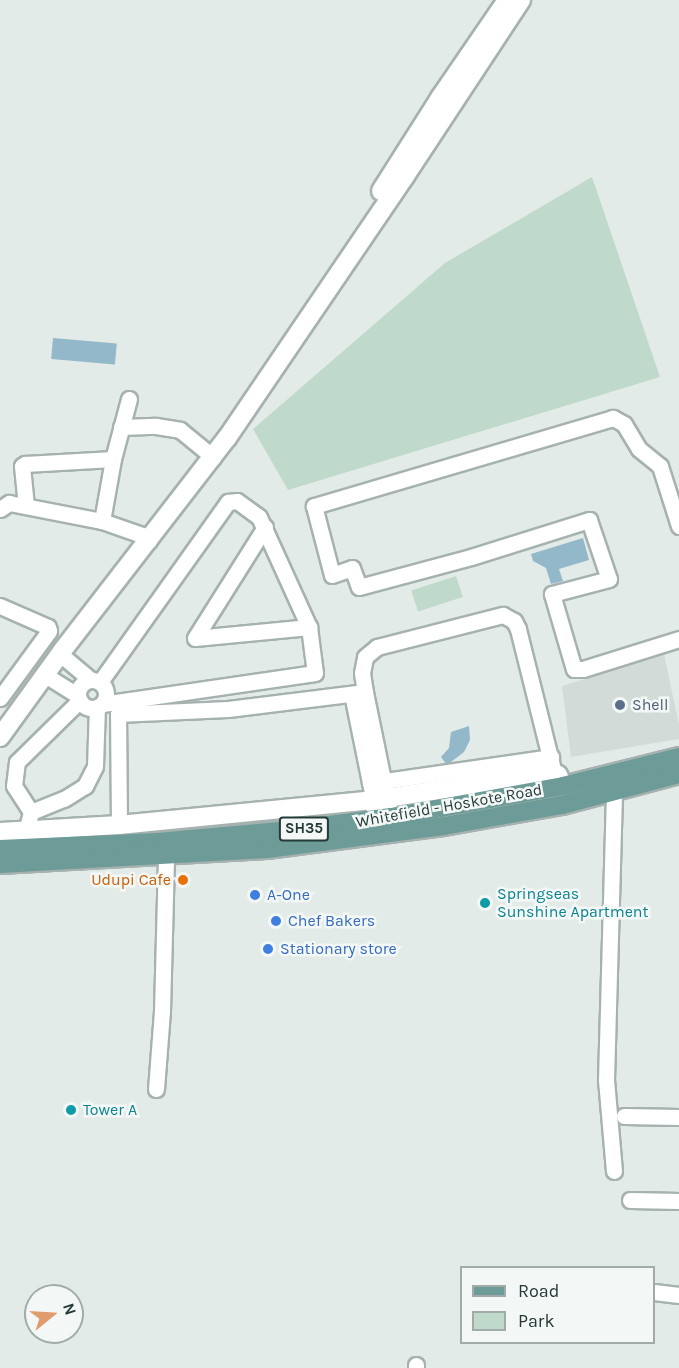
<!DOCTYPE html>
<style>
body{margin:0}
#map{position:relative;width:679px;height:1368px;overflow:hidden;background:#e3ebe9;font-family:Karla,sans-serif}
div>[style]{position:absolute}
.built>*{inset:0;background:#d2dbd8}
.green>*{inset:0;background:#bfd9ca;transform-origin:0 0}
.water>*{inset:0;background:#92b8c9;transform-origin:0 0}
.roads{filter:drop-shadow(2px 0 #a6b2b0) drop-shadow(-2px 0 #a6b2b0) drop-shadow(0 2px #a6b2b0) drop-shadow(0 -2px #a6b2b0)}
.street>*{height:15px;margin:-7.5px;padding:0 7.5px;transform-origin:7.5px;border-radius:7.5px;background:#fff}
.street>.ring{margin:-7.5px;padding:0;box-sizing:content-box;background:none;border:15px solid #fff;border-radius:50%}
.secondary>*{height:18px;margin:-9px;padding:0 9px;transform-origin:9px;border-radius:9px;background:#fff}
.primary>*{height:18px;margin:-9px;padding:0 9px;transform-origin:9px;border-radius:9px;background:#6d9b97}
.dots>*{width:16px;height:16px;translate:-50% -50%;box-sizing:border-box;border:3px solid #f3f8f6;border-radius:50%}
span{translate:-50% -50%;white-space:nowrap;text-align:center;line-height:1.15;-webkit-text-stroke:5px #f3f8f6;paint-order:stroke}
.shield-label span{padding:2px 4px;background:#f3f8f6;border:2px solid;border-radius:4px;-webkit-text-stroke-width:0}
.shield-label{font-size:15px;color:#253a38;font-weight:700}
.service-label{font-size:16px;color:#4e5e75}
.left{translate:0 -50%;text-align:left}
.street-label{font-size:16px;color:#253a38}
.food-label{font-size:16px;color:#c56008}
.right{translate:-100% -50%;text-align:right}
.culture-label{font-size:16px;color:#0d838f}
.shop-label{font-size:16px;color:#366cbe}
.legend{position:absolute;left:460px;top:1266px;width:195px;height:78px;box-sizing:border-box;background:#f3f8f6;border:2px solid #a1acaa;margin:0;padding:8px 10px;list-style:none;font-size:18px;color:#253a38}
.legend li{display:flex;align-items:center;gap:12px;height:30px}
.legend b{width:30px;border:2px solid #a1acaa}
.north{position:absolute;left:24px;top:1284px;width:60px;height:60px;box-sizing:border-box;background:#f3f8f6;border:2px solid #a1acaa;border-radius:50%;rotate:72deg;font-size:16px;font-weight:700;line-height:24px;text-align:center;color:#253a38}
.north::after{content:'';display:block;margin:auto;width:21px;height:27px;background:#e09c6c;clip-path:polygon(50% 0,100% 100%,50% 72%,0 100%)}
</style>
<div id="map">
<div class="built">
<div style="clip-path:polygon(664px 654px,679px 725px,679px 739px,571px 757px,562px 686px)"></div>
</div>
<div class="green">
<div style="clip-path:polygon(592px 177px,660px 377px,288px 490px,253px 429px,445px 263px)"></div>
<div style="left:456px;top:576px;width:22px;height:47px;rotate:72deg"></div>
</div>
<div class="water">
<div style="left:53px;top:338px;width:64px;height:21px;rotate:5deg"></div>
<div style="clip-path:polygon(583px 538px,589px 560px,559px 569px,563px 581px,551px 584px,546px 568px,533px 561px,531px 554px)"></div>
<div style="clip-path:polygon(469px 726px,470px 740px,464px 752px,447px 765px,441px 757px,449px 748px,451px 732px)"></div>
</div>
<div class="roads">
<div class="street">
<div style="left:121px;top:427px;width:35px;rotate:-2deg"></div>
<div style="left:156px;top:426px;width:24px;rotate:9deg"></div>
<div style="left:180px;top:430px;width:43px;rotate:39.3deg"></div>
<div style="left:26px;top:506px;width:40px;rotate:-95.7deg"></div>
<div style="left:22px;top:466px;width:4px;rotate:-34deg"></div>
<div style="left:25px;top:464px;width:88px;rotate:-3.3deg"></div>
<div style="left:0;top:509px;width:11px;rotate:-34deg"></div>
<div style="left:9px;top:503px;width:95px;rotate:11deg"></div>
<div style="left:102px;top:521px;width:42px;rotate:19.3deg"></div>
<div style="left:142px;top:535px;width:9px;rotate:41deg"></div>
<div style="left:102px;top:521px;width:63px;rotate:-79.9deg"></div>
<div style="left:113px;top:459px;width:62px;rotate:-75.1deg"></div>
<div style="left:679px;top:526px;width:63px;rotate:-107.6deg"></div>
<div style="left:660px;top:466px;width:27px;rotate:-141deg"></div>
<div style="left:639px;top:449px;width:29px;rotate:-121deg"></div>
<div style="left:624px;top:424px;width:13px;rotate:-151deg"></div>
<div style="left:613px;top:418px;width:312px;rotate:163.6deg"></div>
<div style="left:314px;top:506px;width:71px;rotate:75.4deg"></div>
<div style="left:332px;top:575px;width:21px;rotate:-19deg"></div>
<div style="left:352px;top:568px;width:20px;rotate:70deg"></div>
<div style="left:359px;top:587px;width:116px;rotate:-15deg"></div>
<div style="left:471px;top:557px;width:124px;rotate:-17.4deg"></div>
<div style="left:589px;top:520px;width:62px;rotate:71.3deg"></div>
<div style="left:609px;top:579px;width:59px;rotate:165.3deg"></div>
<div style="left:552px;top:594px;width:78px;rotate:73.7deg"></div>
<div style="left:574px;top:669px;width:9px"></div>
<div style="left:583px;top:669px;width:101px;rotate:-17.4deg"></div>
<div style="left:265px;top:527px;width:131px;rotate:122.2deg"></div>
<div style="left:195px;top:638px;width:115px;rotate:-5.5deg"></div>
<div style="left:0;top:606px;width:52px;rotate:23.6deg"></div>
<div style="left:48px;top:627px;width:4px;rotate:76deg"></div>
<div style="left:49px;top:631px;width:83px;rotate:126.2deg"></div>
<div style="left:60px;top:654px;width:40px;rotate:40deg"></div>
<div style="left:45px;top:675px;width:39px;rotate:32deg"></div>
<div class="ring" style="left:78px;top:680px;width:13px;height:13px"></div>
<div style="left:100px;top:682px;width:221px;rotate:-54.6deg"></div>
<div style="left:228px;top:502px;width:9px;rotate:-6deg"></div>
<div style="left:237px;top:501px;width:27px;rotate:36deg"></div>
<div style="left:259px;top:517px;width:121px;rotate:65.6deg"></div>
<div style="left:309px;top:627px;width:46px;rotate:82.6deg"></div>
<div style="left:315px;top:673px;width:215px;rotate:171.7deg"></div>
<div style="left:352px;top:694px;width:100px;rotate:78.5deg"></div>
<div style="left:372px;top:792px;width:27px;rotate:84deg"></div>
<div style="left:370px;top:783px;width:183px;rotate:-8.2deg"></div>
<div style="left:389px;top:809px;width:119px;rotate:-101.6deg"></div>
<div style="left:365px;top:692px;width:19px;rotate:-99deg"></div>
<div style="left:362px;top:673px;width:16px;rotate:-79deg"></div>
<div style="left:365px;top:657px;width:16px;rotate:-40deg"></div>
<div style="left:377px;top:647px;width:130px;rotate:-14.3deg"></div>
<div style="left:503px;top:615px;width:13px;rotate:29deg"></div>
<div style="left:514px;top:621px;width:9px;rotate:63deg"></div>
<div style="left:518px;top:629px;width:148px;rotate:76deg"></div>
<div style="left:31px;top:812px;width:31px;rotate:-123deg"></div>
<div style="left:14px;top:786px;width:24px;rotate:-83deg"></div>
<div style="left:17px;top:762px;width:88px;rotate:-44.5deg"></div>
<div style="left:119px;top:825px;width:111px;rotate:-90.5deg"></div>
<div style="left:118px;top:714px;width:110px;rotate:-2.6deg"></div>
<div style="left:228px;top:709px;width:138px;rotate:-7.1deg"></div>
<div style="left:26px;top:831px;width:20px;rotate:-75deg"></div>
<div style="left:31px;top:812px;width:35px;rotate:-22deg"></div>
<div style="left:64px;top:799px;width:25px;rotate:-32deg"></div>
<div style="left:85px;top:786px;width:22px;rotate:-63deg"></div>
<div style="left:95px;top:766px;width:59px;rotate:-88.1deg"></div>
<div style="left:156px;top:1089px;width:78px;rotate:-85.6deg"></div>
<div style="left:162px;top:1011px;width:155px;rotate:-88.5deg"></div>
<div style="left:624px;top:1116px;width:55px;rotate:1deg"></div>
<div style="left:614px;top:1171px;width:91px;rotate:-95deg"></div>
<div style="left:606px;top:1080px;width:288px;rotate:-88.4deg"></div>
<div style="left:630px;top:1200px;width:49px;rotate:1.2deg"></div>
<div style="left:654px;top:1292px;width:25px;rotate:7deg"></div>
<div style="left:416px;top:1368px;width:3px;rotate:-90deg"></div>
</div>
<div class="secondary">
<div style="left:381px;top:191px;width:110px;rotate:-57.6deg"></div>
<div style="left:440px;top:98px;width:112px;rotate:-55.6deg"></div>
<div style="left:0;top:737px;width:107px;rotate:-54.1deg"></div>
<div style="left:63px;top:650px;width:268px;rotate:-52.3deg"></div>
<div style="left:227px;top:438px;width:317px;rotate:-55.8deg"></div>
<div style="left:405px;top:176px;width:211px;rotate:-56.6deg"></div>
<div style="left:0;top:832px;width:119px;rotate:-3.4deg"></div>
<div style="left:119px;top:825px;width:255px;rotate:-5.6deg"></div>
<div style="left:373px;top:800px;width:181px;rotate:-8.6deg"></div>
<div style="left:552px;top:773px;width:6px;rotate:18deg"></div>
<div style="left:558px;top:775px;width:12px;rotate:66deg"></div>
</div>
<div class="primary">
<div style="left:0;top:849px;width:158px;rotate:-2.5deg"></div>
<div style="left:158px;top:842px;width:134px;rotate:-5.2deg"></div>
<div style="left:291px;top:830px;width:101px;rotate:-7.4deg"></div>
<div style="left:391px;top:817px;width:175px;rotate:-10.2deg"></div>
<div style="left:563px;top:786px;width:120px;rotate:-14deg"></div>
<div style="left:0;top:864px;width:267px;rotate:-3.2deg"></div>
<div style="left:267px;top:849px;width:178px;rotate:-7.4deg"></div>
<div style="left:444px;top:826px;width:120px;rotate:-10.1deg"></div>
<div style="left:562px;top:805px;width:121px;rotate:-14.8deg"></div>
</div>
</div>
<div class="dots">
<div style="left:620px;top:705px;background:#5c6f8a"></div>
<div style="left:183px;top:880px;background:#e8710a"></div>
<div style="left:255px;top:895px;background:#3f7fe0"></div>
<div style="left:485px;top:903px;background:#0f9aa8"></div>
<div style="left:276px;top:921px;background:#3f7fe0"></div>
<div style="left:268px;top:949px;background:#3f7fe0"></div>
<div style="left:71px;top:1110px;background:#0f9aa8"></div>
</div>
<div class="shield-label">
<span style="left:304px;top:829px">SH35</span>
</div>
<div class="service-label">
<span class="left" style="left:632px;top:705px">Shell</span>
</div>
<div class="street-label">
<span style="left:449px;top:806px;rotate:-10deg">Whitefield - Hoskote Road</span>
</div>
<div class="food-label">
<span class="right" style="left:171px;top:880px">Udupi Cafe</span>
</div>
<div class="culture-label">
<span class="left" style="left:497px;top:903px">Springseas<br>Sunshine Apartment</span>
<span class="left" style="left:83px;top:1110px">Tower A</span>
</div>
<div class="shop-label">
<span class="left" style="left:267px;top:895px">A-One</span>
<span class="left" style="left:288px;top:921px">Chef Bakers</span>
<span class="left" style="left:280px;top:949px">Stationary store</span>
</div>
<ul class="legend">
<li><b style="height:8px;background:#6d9b97"></b>Road</li>
<li><b style="height:16px;background:#bfd9ca"></b>Park</li>
</ul>
<div class="north">N</div>
</div>
